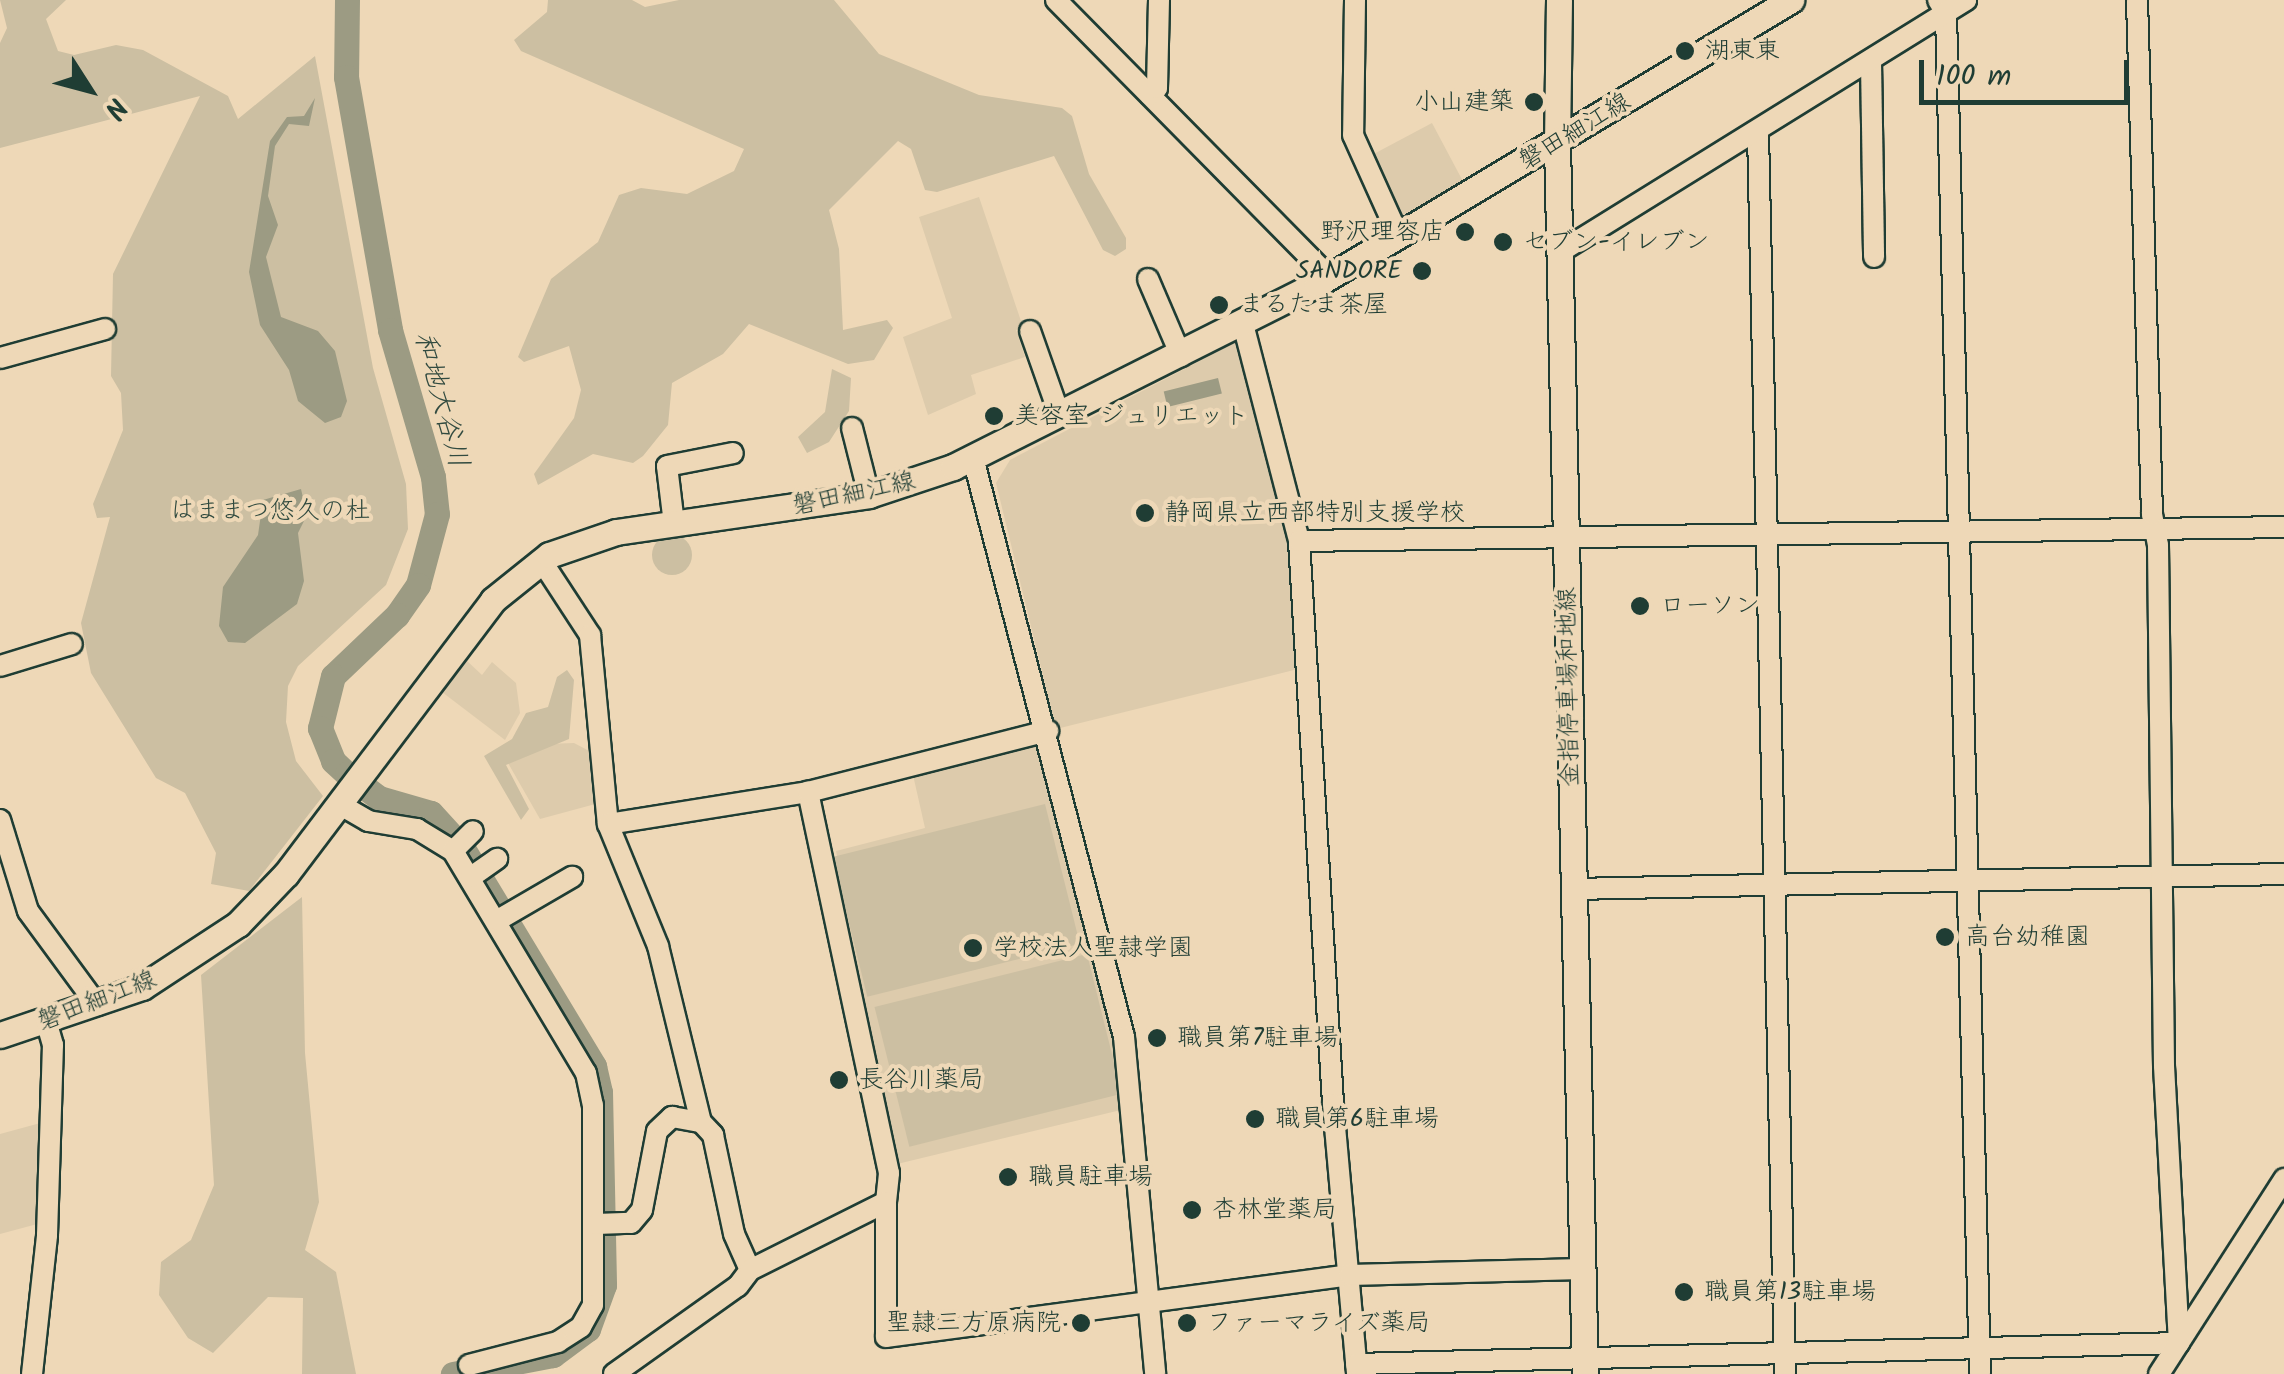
<!DOCTYPE html>
<meta charset="utf-8">
<style>
body{margin:0}
#map{position:relative;width:2284px;height:1374px;overflow:hidden;background:#eed8b7;font-family:Kalam,"Klee One",sans-serif}
div>[style]{position:absolute}
.built>*{inset:0;background:#ddcbac;transform-origin:0 0}
.green>*{inset:0;background:#ccbfa2;transform-origin:0 0}
.round{border-radius:50%}
.water>*{inset:0;background:#9c9b83;transform-origin:0 0}
.river>*{height:25px;margin:-12.5px;padding:0 12.5px;transform-origin:12.5px;border-radius:12.5px;background:#9c9b83}
.roads{filter:drop-shadow(2px 0 #1f3d34) drop-shadow(-2px 0 #1f3d34) drop-shadow(0 2px #1f3d34) drop-shadow(0 -2px #1f3d34)}
.minor>*{height:20px;margin:-10px;padding:0 10px;transform-origin:10px;border-radius:10px;background:#eed8b7}
.major>*{height:25px;margin:-12.5px;padding:0 12.5px;transform-origin:12.5px;border-radius:12.5px;background:#eed8b7}
.dots>*{width:28px;height:28px;translate:-50% -50%;box-sizing:border-box;border:5px solid #eed8b7;border-radius:50%}
span{translate:-50% -50%;white-space:nowrap;text-align:center;line-height:1.15;-webkit-text-stroke:8px #eed8b7;paint-order:stroke}
.poi-label{font-size:25px;color:#1f3d34}
.left{translate:0 -50%;text-align:left}
.right{translate:-100% -50%;text-align:right}
.street-label{font-size:25px;color:#1f3d34}
.park-label{font-size:25px;color:#304a3f}
.water-label{font-size:28px;color:#324b40;font-style:italic}
.north{position:absolute;left:40px;top:40px;width:100px;height:100px;-webkit-text-stroke:8px #eed8b7;paint-order:stroke;rotate:126deg;font-size:28px;font-weight:700;line-height:40px;text-align:center;color:#1f3d34}
.north::after{content:'';display:block;margin:auto;width:35px;height:45px;background:#1f3d34;clip-path:polygon(50% 0,100% 100%,50% 72%,0 100%)}
.scale{position:absolute;left:1919px;top:60px;width:210px;height:45px;box-sizing:border-box;border:5px solid #1f3d34;border-top:0;padding-left:12px;font-size:30px;line-height:35px;white-space:nowrap;color:#1f3d34;-webkit-text-stroke:8px #eed8b7;paint-order:stroke}
</style>
<div id="map">
<div class="built">
<div style="left:1432px;top:123px;width:69px;height:74px;rotate:62deg"></div>
<div style="clip-path:polygon(979px 197px,1023px 327px,1016px 330px,1025px 357px,971px 375px,976px 394px,928px 415px,903px 337px,952px 318px,919px 217px)"></div>
<div style="clip-path:polygon(1244px 338px,1295px 543px,1298px 669px,1056px 729px,996px 483px,1010px 460px)"></div>
<div style="clip-path:polygon(465px 659px,482px 675px,492px 662px,516px 683px,520px 713px,505px 740px,442px 692px)"></div>
<div style="clip-path:polygon(1037px 739px,1117px 1046px,1125px 1109px,893px 1165px,836px 851px,925px 828px,913px 775px)"></div>
<div style="clip-path:polygon(574px 743px,595px 754px,599px 803px,540px 819px,508px 763px,546px 744px)"></div>
<div style="clip-path:polygon(44px 1122px,41px 1223px,0 1234px,0 1134px)"></div>
</div>
<div class="green">
<div style="clip-path:polygon(0 0,66px 0,46px 19px,58px 51px,74px 55px,116px 45px,143px 50px,228px 96px,238px 119px,315px 56px,373px 368px,406px 484px,408px 529px,386px 585px,298px 666px,288px 686px,286px 722px,296px 761px,323px 796px,249px 891px,211px 884px,216px 853px,185px 793px,156px 778px,91px 673px,81px 623px,110px 517px,97px 518px,93px 504px,123px 430px,121px 393px,111px 376px,113px 274px,200px 96px,0 148px,0 43px,7px 28px)"></div>
<div style="clip-path:polygon(548px 0,632px 0,645px 7px,679px 0,834px 0,879px 54px,979px 95px,1062px 108px,1072px 116px,1089px 174px,1126px 238px,1126px 249px,1115px 256px,1103px 250px,1054px 156px,937px 192px,925px 190px,911px 149px,898px 141px,829px 210px,839px 249px,843px 330px,887px 320px,893px 328px,874px 360px,848px 364px,749px 324px,723px 354px,672px 383px,668px 425px,643px 456px,633px 463px,593px 454px,538px 485px,534px 474px,574px 418px,581px 390px,569px 346px,524px 362px,518px 357px,551px 279px,598px 242px,619px 195px,641px 188px,687px 194px,734px 171px,744px 149px,521px 51px,514px 40px,547px 12px)"></div>
<div style="clip-path:polygon(832px 369px,851px 378px,849px 411px,829px 442px,807px 453px,798px 437px,825px 412px)"></div>
<div class="round" style="left:652px;top:535px;width:40px;height:40px"></div>
<div style="clip-path:polygon(567px 670px,574px 680px,569px 739px,506px 765px,529px 809px,521px 820px,484px 756px,512px 739px,526px 713px,548px 707px,557px 677px)"></div>
<div style="left:1045px;top:804px;width:144px;height:219px;rotate:76deg"></div>
<div style="clip-path:polygon(302px 897px,305px 1053px,319px 1202px,305px 1250px,336px 1272px,356px 1374px,302px 1374px,303px 1298px,268px 1297px,213px 1353px,188px 1338px,159px 1295px,161px 1262px,191px 1240px,214px 1185px,201px 975px)"></div>
<div style="left:1087px;top:954px;width:144px;height:219px;rotate:76deg"></div>
</div>
<div class="water">
<div style="clip-path:polygon(315px 98px,309px 126px,289px 124px,275px 146px,268px 196px,278px 225px,266px 257px,281px 317px,318px 331px,335px 351px,347px 401px,341px 417px,325px 423px,298px 401px,289px 370px,260px 325px,249px 272px,270px 141px,287px 117px,304px 116px)"></div>
<div style="left:1218px;top:378px;width:16px;height:56px;rotate:76deg"></div>
<div style="clip-path:polygon(301px 489px,307px 515px,298px 533px,304px 581px,297px 604px,245px 643px,228px 642px,219px 626px,223px 587px,258px 535px,263px 500px)"></div>
</div>
<div class="river">
<div style="left:347px;top:0;width:77px;rotate:90.7deg"></div>
<div style="left:346px;top:77px;width:257px;rotate:80.1deg"></div>
<div style="left:390px;top:330px;width:153px;rotate:73.7deg"></div>
<div style="left:433px;top:477px;width:37px;rotate:84deg"></div>
<div style="left:437px;top:514px;width:73px;rotate:105deg"></div>
<div style="left:418px;top:585px;width:37px;rotate:125deg"></div>
<div style="left:397px;top:615px;width:88px;rotate:136.4deg"></div>
<div style="left:333px;top:676px;width:54px;rotate:104deg"></div>
<div style="left:320px;top:728px;width:35px;rotate:68deg"></div>
<div style="left:333px;top:761px;width:19px;rotate:43deg"></div>
<div style="left:347px;top:774px;width:40px;rotate:37deg"></div>
<div style="left:379px;top:798px;width:54px;rotate:16.1deg"></div>
<div style="left:431px;top:813px;width:46px;rotate:47.6deg"></div>
<div style="left:462px;top:847px;width:256px;rotate:58.9deg"></div>
<div style="left:594px;top:1066px;width:27px;rotate:77deg"></div>
<div style="left:600px;top:1092px;width:193px;rotate:88.8deg"></div>
<div style="left:604px;top:1285px;width:47px;rotate:110deg"></div>
<div style="left:588px;top:1329px;width:44px;rotate:143.4deg"></div>
<div style="left:553px;top:1355px;width:102px;rotate:169.2deg"></div>
</div>
<div class="roads">
<div class="minor">
<div style="left:1056px;top:0;width:389px;rotate:45.4deg"></div>
<div style="left:1355px;top:0;width:135px;rotate:90.8deg"></div>
<div style="left:1353px;top:135px;width:112px;rotate:65.7deg"></div>
<div style="left:1938px;top:0;width:15px;rotate:58deg"></div>
<div style="left:1946px;top:13px;width:1361px;rotate:88.57deg"></div>
<div style="left:1871px;top:62px;width:195px;rotate:89.1deg"></div>
<div style="left:1150px;top:95px;width:10px;rotate:-45deg"></div>
<div style="left:1157px;top:88px;width:88px;rotate:-88.7deg"></div>
<div style="left:1758px;top:132px;width:1242px;rotate:88.75deg"></div>
<div style="left:1560px;top:252px;width:478px;rotate:-31.8deg"></div>
<div style="left:1148px;top:279px;width:84px;rotate:66.8deg"></div>
<div style="left:1243px;top:324px;width:224px;rotate:75.5deg"></div>
<div style="left:1299px;top:541px;width:564px;rotate:86.54deg"></div>
<div style="left:1333px;top:1104px;width:271px;rotate:84.9deg"></div>
<div style="left:1030px;top:331px;width:90px;rotate:70.6deg"></div>
<div style="left:0;top:358px;width:109px;rotate:-15.4deg"></div>
<div style="left:852px;top:428px;width:69px;rotate:75.8deg"></div>
<div style="left:973px;top:458px;width:598px;rotate:75.38deg"></div>
<div style="left:1124px;top:1037px;width:338px;rotate:84.7deg"></div>
<div style="left:674px;top:524px;width:58px;rotate:-96.9deg"></div>
<div style="left:667px;top:466px;width:67px;rotate:-11.1deg"></div>
<div style="left:1299px;top:541px;width:985px;rotate:-0.81deg"></div>
<div style="left:541px;top:560px;width:90px;rotate:56.8deg"></div>
<div style="left:590px;top:635px;width:190px;rotate:84.6deg"></div>
<div style="left:608px;top:824px;width:132px;rotate:67.7deg"></div>
<div style="left:658px;top:946px;width:181px;rotate:76.3deg"></div>
<div style="left:701px;top:1122px;width:18px;rotate:47deg"></div>
<div style="left:713px;top:1135px;width:101px;rotate:78deg"></div>
<div style="left:734px;top:1234px;width:39px;rotate:66deg"></div>
<div style="left:0;top:666px;width:75px;rotate:-17deg"></div>
<div style="left:339px;top:804px;width:34px;rotate:30deg"></div>
<div style="left:368px;top:821px;width:50px;rotate:9.3deg"></div>
<div style="left:417px;top:829px;width:42px;rotate:31.4deg"></div>
<div style="left:453px;top:851px;width:259px;rotate:59.1deg"></div>
<div style="left:586px;top:1073px;width:33px;rotate:78deg"></div>
<div style="left:593px;top:1105px;width:200px;rotate:90deg"></div>
<div style="left:593px;top:1305px;width:25px;rotate:119deg"></div>
<div style="left:581px;top:1327px;width:27px;rotate:147deg"></div>
<div style="left:558px;top:1342px;width:92px;rotate:165.5deg"></div>
<div style="left:0;top:820px;width:95px;rotate:72.9deg"></div>
<div style="left:28px;top:911px;width:117px;rotate:53.7deg"></div>
<div style="left:608px;top:824px;width:203px;rotate:-9.1deg"></div>
<div style="left:453px;top:851px;width:28px;rotate:-45deg"></div>
<div style="left:471px;top:877px;width:32px;rotate:-35deg"></div>
<div style="left:1574px;top:889px;width:710px;rotate:-1.21deg"></div>
<div style="left:498px;top:920px;width:86px;rotate:-30.2deg"></div>
<div style="left:886px;top:1202px;width:29px;rotate:-84deg"></div>
<div style="left:889px;top:1173px;width:390px;rotate:-102deg"></div>
<div style="left:808px;top:792px;width:248px;rotate:-14.3deg"></div>
<div style="left:596px;top:1224px;width:35px;rotate:-2deg"></div>
<div style="left:631px;top:1223px;width:17px;rotate:-50deg"></div>
<div style="left:642px;top:1210px;width:80px;rotate:-79.2deg"></div>
<div style="left:657px;top:1131px;width:21px;rotate:-43deg"></div>
<div style="left:672px;top:1117px;width:29px;rotate:10deg"></div>
<div style="left:1356px;top:1364px;width:823px;rotate:-1.46deg"></div>
<div style="left:2179px;top:1343px;width:277px;rotate:-93.1deg"></div>
<div style="left:2164px;top:1066px;width:521px;rotate:-90.66deg"></div>
<div style="left:2158px;top:545px;width:32px;rotate:-101deg"></div>
<div style="left:2152px;top:514px;width:514px;rotate:-91.67deg"></div>
<div style="left:32px;top:1374px;width:140px;rotate:-83.8deg"></div>
<div style="left:47px;top:1235px;width:190px;rotate:-88.2deg"></div>
<div style="left:53px;top:1045px;width:25px;rotate:-106deg"></div>
<div style="left:614px;top:1374px;width:152px;rotate:-35.4deg"></div>
<div style="left:738px;top:1286px;width:20px;rotate:-53deg"></div>
<div style="left:750px;top:1270px;width:152px;rotate:-26.6deg"></div>
<div style="left:886px;top:1202px;width:135px;rotate:90deg"></div>
<div style="left:886px;top:1337px;width:468px;rotate:-7.6deg"></div>
<div style="left:1350px;top:1275px;width:232px;rotate:-1.5deg"></div>
<div style="left:2159px;top:1374px;width:232px;rotate:-57.3deg"></div>
</div>
<div class="major">
<div style="left:1559px;top:0;width:144px;rotate:90.8deg"></div>
<div style="left:1557px;top:144px;width:1230px;rotate:88.7deg"></div>
<div style="left:0;top:1035px;width:150px;rotate:-18.7deg"></div>
<div style="left:142px;top:987px;width:115px;rotate:-33.3deg"></div>
<div style="left:238px;top:924px;width:69px;rotate:-46.2deg"></div>
<div style="left:286px;top:874px;width:343px;rotate:-52.9deg"></div>
<div style="left:493px;top:600px;width:72px;rotate:-38.8deg"></div>
<div style="left:549px;top:555px;width:71px;rotate:-18.9deg"></div>
<div style="left:616px;top:532px;width:256px;rotate:-8.3deg"></div>
<div style="left:869px;top:495px;width:89px;rotate:-18.4deg"></div>
<div style="left:953px;top:467px;width:407px;rotate:-26.7deg"></div>
<div style="left:1317px;top:284px;width:553px;rotate:-30.93deg"></div>
</div>
</div>
<div class="dots">
<div style="left:1685px;top:51px;background:#1f3d34"></div>
<div style="left:1534px;top:102px;background:#1f3d34"></div>
<div style="left:1465px;top:232px;background:#1f3d34"></div>
<div style="left:1503px;top:242px;background:#1f3d34"></div>
<div style="left:1422px;top:271px;background:#1f3d34"></div>
<div style="left:1219px;top:305px;background:#1f3d34"></div>
<div style="left:994px;top:416px;background:#1f3d34"></div>
<div style="left:1145px;top:513px;background:#1f3d34"></div>
<div style="left:1640px;top:606px;background:#1f3d34"></div>
<div style="left:1945px;top:937px;background:#1f3d34"></div>
<div style="left:973px;top:948px;background:#1f3d34"></div>
<div style="left:1157px;top:1038px;background:#1f3d34"></div>
<div style="left:839px;top:1080px;background:#1f3d34"></div>
<div style="left:1255px;top:1119px;background:#1f3d34"></div>
<div style="left:1008px;top:1177px;background:#1f3d34"></div>
<div style="left:1192px;top:1210px;background:#1f3d34"></div>
<div style="left:1684px;top:1292px;background:#1f3d34"></div>
<div style="left:1081px;top:1323px;background:#1f3d34"></div>
<div style="left:1187px;top:1323px;background:#1f3d34"></div>
</div>
<div class="poi-label">
<span class="left" style="left:1705px;top:51px">湖東東</span>
<span class="right" style="left:1514px;top:102px">小山建築</span>
<span class="right" style="left:1445px;top:232px">野沢理容店</span>
<span class="left" style="left:1523px;top:242px">セブン-イレブン</span>
<span class="right" style="left:1402px;top:271px">SANDORE</span>
<span class="left" style="left:1239px;top:305px">まるたま茶屋</span>
<span class="left" style="left:1014px;top:416px">美容室 ジュリエット</span>
<span class="left" style="left:1165px;top:513px">静岡県立西部特別支援学校</span>
<span class="left" style="left:1660px;top:606px">ローソン</span>
<span class="left" style="left:1965px;top:937px">高台幼稚園</span>
<span class="left" style="left:993px;top:948px">学校法人聖隷学園</span>
<span class="left" style="left:1177px;top:1038px">職員第7駐車場</span>
<span class="left" style="left:859px;top:1080px">長谷川薬局</span>
<span class="left" style="left:1275px;top:1119px">職員第6駐車場</span>
<span class="left" style="left:1028px;top:1177px">職員駐車場</span>
<span class="left" style="left:1212px;top:1210px">杏林堂薬局</span>
<span class="left" style="left:1704px;top:1292px">職員第13駐車場</span>
<span class="right" style="left:1061px;top:1323px">聖隷三方原病院</span>
<span class="left" style="left:1207px;top:1323px">ファーマライズ薬局</span>
</div>
<div class="street-label">
<span style="left:1575px;top:132px;rotate:-31deg">磐田細江線</span>
<span style="left:854px;top:494px;rotate:-12deg">磐田細江線</span>
<span style="left:1569px;top:687px;rotate:-91deg">金指停車場和地線</span>
<span style="left:97px;top:1001px;rotate:-21deg">磐田細江線</span>
</div>
<div class="park-label">
<span style="left:270px;top:511px">はままつ悠久の杜</span>
</div>
<div class="water-label">
<span style="left:440px;top:400px;rotate:75deg">和地大谷川</span>
</div>
<div class="north">N</div>
<div class="scale">100 m</div>
</div>
